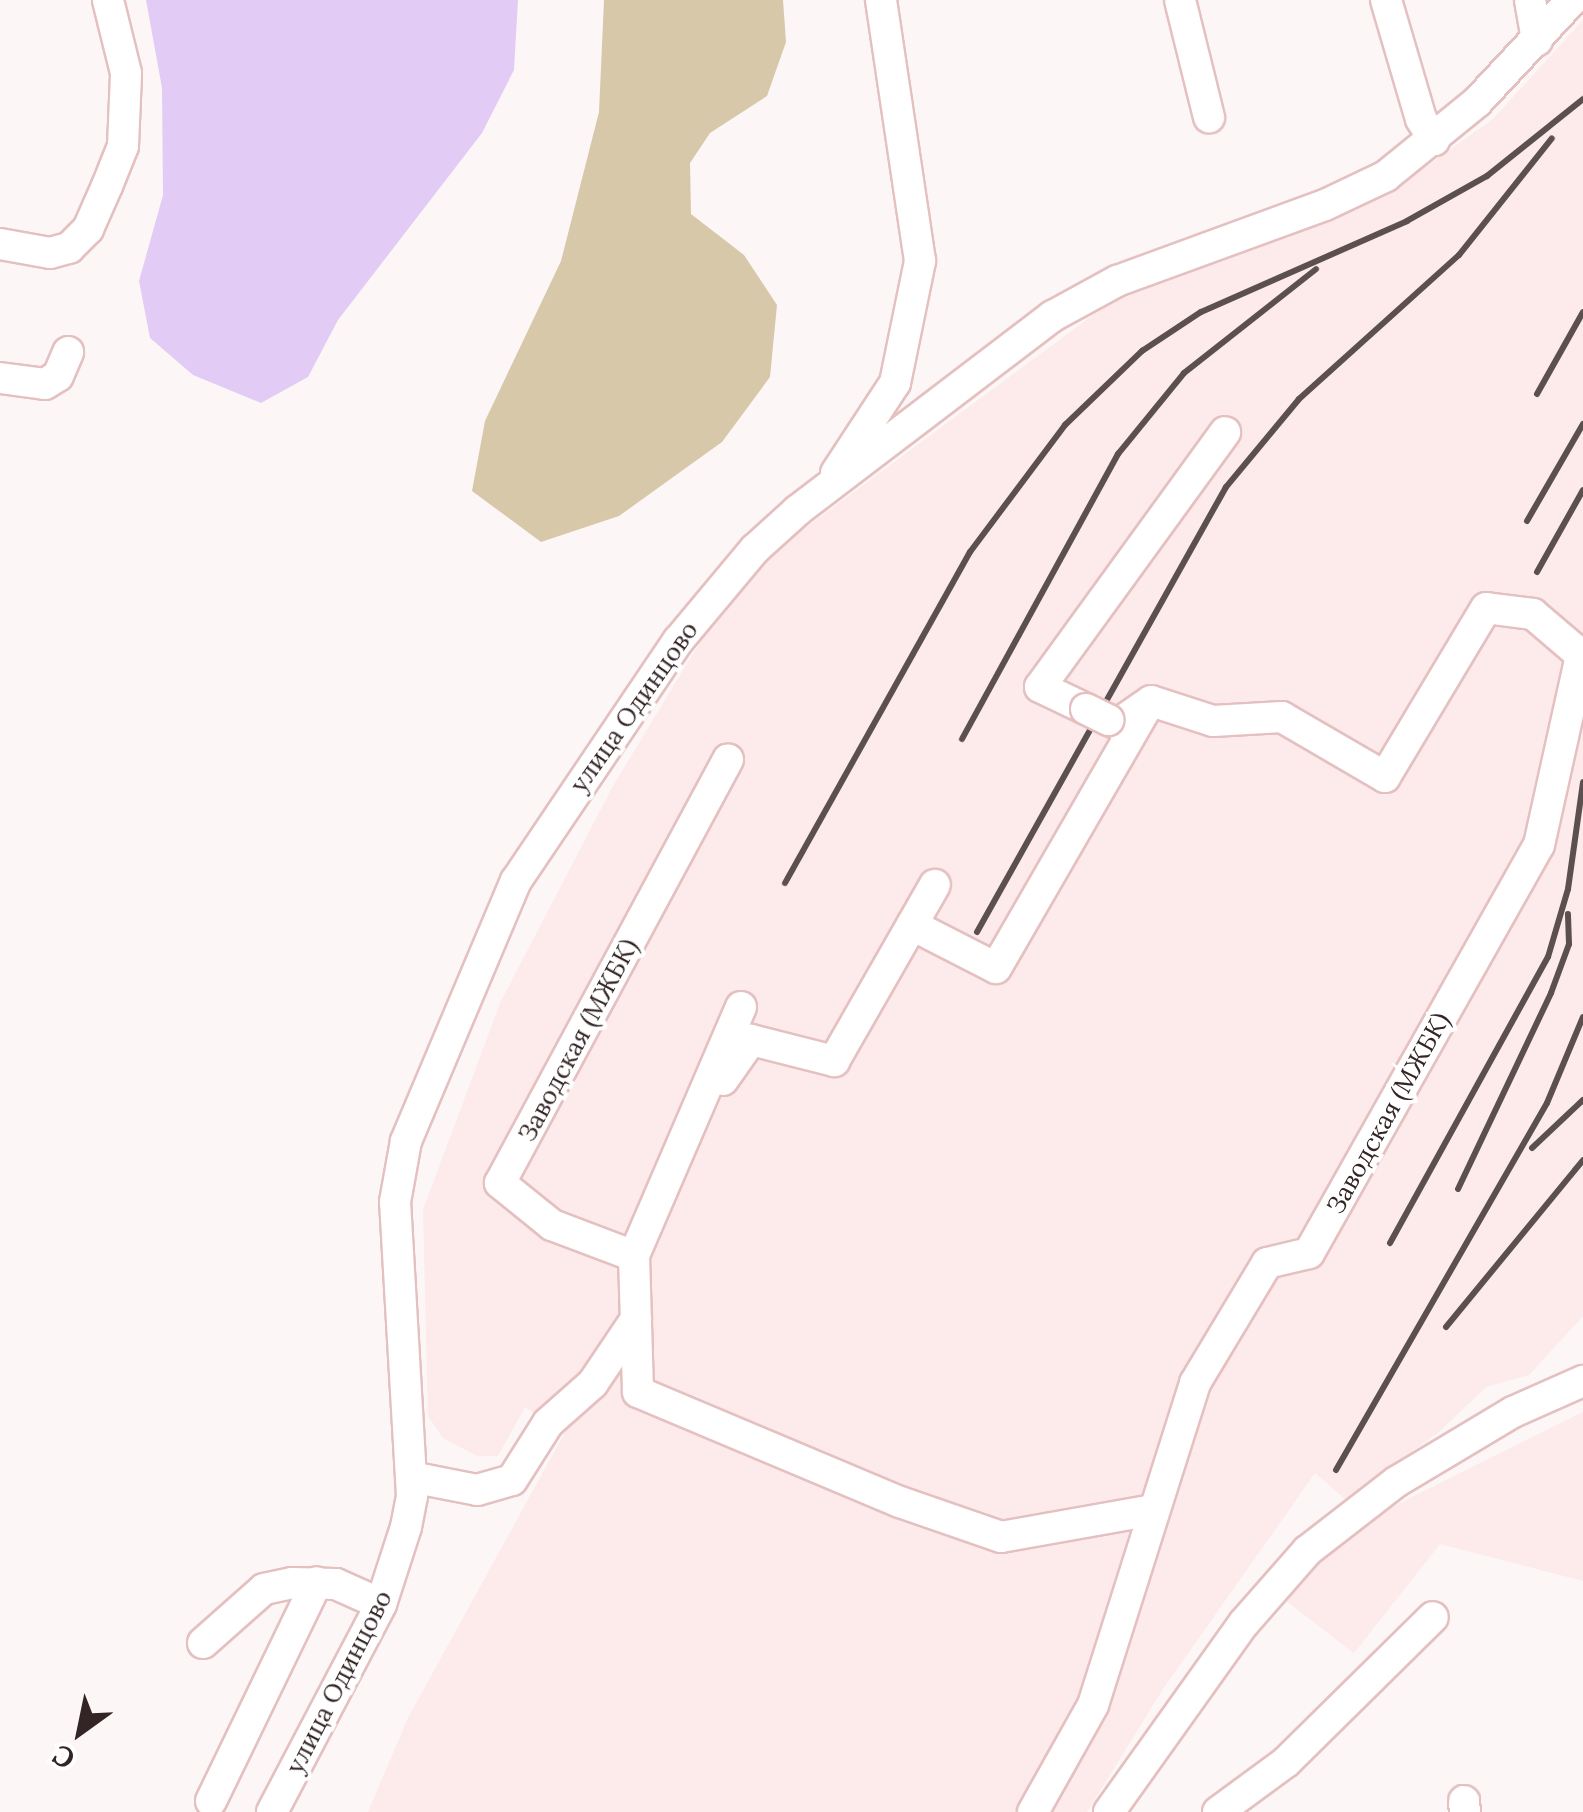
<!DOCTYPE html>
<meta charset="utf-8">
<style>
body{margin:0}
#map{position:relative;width:1583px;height:1812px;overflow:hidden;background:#fdf6f6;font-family:Lora,serif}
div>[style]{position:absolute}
.built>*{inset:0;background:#fdeaea}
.green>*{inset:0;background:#d7c8aa}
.water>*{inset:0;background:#e2ccf5}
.roads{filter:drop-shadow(2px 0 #e4c0c1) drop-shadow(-2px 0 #e4c0c1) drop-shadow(0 2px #e4c0c1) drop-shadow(0 -2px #e4c0c1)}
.minor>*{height:30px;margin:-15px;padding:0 15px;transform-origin:15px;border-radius:15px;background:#fff}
.rail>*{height:6px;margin:-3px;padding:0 3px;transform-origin:3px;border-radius:3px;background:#5c4f50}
.bridges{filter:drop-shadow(2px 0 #e4c0c1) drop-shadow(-2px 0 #e4c0c1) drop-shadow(0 2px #e4c0c1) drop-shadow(0 -2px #e4c0c1)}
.minor-bridge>*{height:30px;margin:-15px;padding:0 15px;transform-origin:15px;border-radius:15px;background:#fff}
span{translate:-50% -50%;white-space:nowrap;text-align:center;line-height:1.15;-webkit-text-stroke:8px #fff;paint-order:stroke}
.street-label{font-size:25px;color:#332526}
.north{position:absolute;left:30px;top:1682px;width:100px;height:100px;-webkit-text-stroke:8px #fff;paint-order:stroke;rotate:213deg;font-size:28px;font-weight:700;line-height:40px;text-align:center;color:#332526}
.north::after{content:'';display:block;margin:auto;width:35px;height:45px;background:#332526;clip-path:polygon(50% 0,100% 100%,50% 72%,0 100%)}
</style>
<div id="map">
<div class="built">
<div style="clip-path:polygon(1583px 20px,1583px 1316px,1529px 1375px,1486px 1387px,1439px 1432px,1345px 1499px,1315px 1473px,1163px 1689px,1087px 1812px,368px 1812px,408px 1718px,564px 1434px,525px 1407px,498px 1456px,477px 1456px,443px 1438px,428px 1416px,423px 1210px,500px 1003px,613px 786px,711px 624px,774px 551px,1112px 301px,1386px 195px,1493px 119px)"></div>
<div style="clip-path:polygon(1583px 1412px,1583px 1581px,1440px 1544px,1354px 1653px,1277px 1594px,1382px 1512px)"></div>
</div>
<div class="green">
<div style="clip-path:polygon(604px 0,783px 0,786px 42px,767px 96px,710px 133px,690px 163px,691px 214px,744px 255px,777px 305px,770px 377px,722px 442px,619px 516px,541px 542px,472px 491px,485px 421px,561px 261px,599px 112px)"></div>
</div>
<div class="water">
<div style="clip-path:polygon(146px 0,518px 0,514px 70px,482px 133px,338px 320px,308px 377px,261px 403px,193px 375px,150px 338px,139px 281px,163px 195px,162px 88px)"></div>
</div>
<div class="roads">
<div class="minor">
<div style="left:1180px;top:0;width:121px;rotate:76.1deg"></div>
<div style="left:1386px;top:0;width:124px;rotate:73.6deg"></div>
<div style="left:1421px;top:119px;width:25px;rotate:58deg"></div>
<div style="left:1530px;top:0;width:41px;rotate:80.1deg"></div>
<div style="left:0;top:244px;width:51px;rotate:10.2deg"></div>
<div style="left:50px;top:253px;width:20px;rotate:-15deg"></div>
<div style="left:69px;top:248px;width:27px;rotate:-45deg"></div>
<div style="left:88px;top:229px;width:47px;rotate:-66.2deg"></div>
<div style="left:107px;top:186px;width:43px;rotate:-68.2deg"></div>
<div style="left:123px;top:146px;width:73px;rotate:-87.6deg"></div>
<div style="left:126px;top:73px;width:75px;rotate:-103.9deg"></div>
<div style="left:0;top:378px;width:45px;rotate:7.6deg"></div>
<div style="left:45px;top:384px;width:15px;rotate:-32deg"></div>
<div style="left:58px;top:376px;width:26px;rotate:-67deg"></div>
<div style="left:836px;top:473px;width:108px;rotate:-56.8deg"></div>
<div style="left:895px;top:383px;width:125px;rotate:-78.4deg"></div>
<div style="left:920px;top:261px;width:264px;rotate:-98.5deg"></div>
<div style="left:1086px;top:709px;width:51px;rotate:-154.4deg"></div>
<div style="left:1040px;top:687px;width:315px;rotate:-54deg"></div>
<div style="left:912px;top:925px;width:94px;rotate:27.1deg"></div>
<div style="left:996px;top:968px;width:298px;rotate:-60deg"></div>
<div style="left:741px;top:1007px;width:271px;rotate:113.3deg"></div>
<div style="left:634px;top:1256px;width:136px;rotate:88.3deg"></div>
<div style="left:638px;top:1392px;width:284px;rotate:22.8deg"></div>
<div style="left:900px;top:1502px;width:107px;rotate:19.1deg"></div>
<div style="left:1001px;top:1537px;width:153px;rotate:-10.1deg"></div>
<div style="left:723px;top:1080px;width:49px;rotate:-55deg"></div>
<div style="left:751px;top:1040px;width:86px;rotate:14.2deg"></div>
<div style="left:834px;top:1061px;width:203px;rotate:-60.2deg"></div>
<div style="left:634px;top:1256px;width:88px;rotate:-159.3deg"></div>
<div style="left:552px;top:1225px;width:67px;rotate:-141.1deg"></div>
<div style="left:500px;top:1183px;width:481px;rotate:-61.7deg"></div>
<div style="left:411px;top:1477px;width:67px;rotate:11.1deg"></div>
<div style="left:477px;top:1490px;width:36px;rotate:-16deg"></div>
<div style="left:512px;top:1480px;width:67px;rotate:-57.7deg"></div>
<div style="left:548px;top:1423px;width:60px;rotate:-41.6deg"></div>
<div style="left:593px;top:1383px;width:77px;rotate:-56.1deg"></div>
<div style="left:203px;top:1643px;width:81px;rotate:-41.5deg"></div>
<div style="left:264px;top:1589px;width:29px;rotate:-12deg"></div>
<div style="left:292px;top:1583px;width:44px;rotate:1.3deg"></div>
<div style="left:336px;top:1584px;width:49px;rotate:24deg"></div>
<div style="left:211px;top:1801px;width:243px;rotate:-64.2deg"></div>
<div style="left:1464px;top:1801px;width:11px;rotate:85deg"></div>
<div style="left:272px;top:1812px;width:235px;rotate:-62.3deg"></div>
<div style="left:381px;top:1604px;width:81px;rotate:-72deg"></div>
<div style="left:406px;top:1527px;width:32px;rotate:-79deg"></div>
<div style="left:412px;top:1496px;width:294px;rotate:-93.3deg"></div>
<div style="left:395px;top:1202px;width:62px;rotate:-79.8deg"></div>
<div style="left:406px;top:1141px;width:282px;rotate:-67.1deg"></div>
<div style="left:516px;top:881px;width:290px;rotate:-56deg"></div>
<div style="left:678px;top:641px;width:120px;rotate:-50.1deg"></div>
<div style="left:755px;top:549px;width:58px;rotate:-42.2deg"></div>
<div style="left:798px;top:510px;width:320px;rotate:-37.3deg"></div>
<div style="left:1053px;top:316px;width:73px;rotate:-28.7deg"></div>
<div style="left:1117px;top:281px;width:221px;rotate:-20.1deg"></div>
<div style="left:1325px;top:205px;width:68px;rotate:-25.4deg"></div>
<div style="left:1386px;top:176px;width:117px;rotate:-39.1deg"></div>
<div style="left:1477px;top:102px;width:139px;rotate:-47deg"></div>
<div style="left:1033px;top:1812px;width:123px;rotate:-60.7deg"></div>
<div style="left:1093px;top:1705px;width:338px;rotate:-72.4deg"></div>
<div style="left:1195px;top:1383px;width:140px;rotate:-59deg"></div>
<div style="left:1267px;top:1263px;width:43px;rotate:-13.4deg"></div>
<div style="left:1309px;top:1253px;width:468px;rotate:-60.6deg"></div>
<div style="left:1539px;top:845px;width:195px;rotate:-77.5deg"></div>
<div style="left:1581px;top:655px;width:63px;rotate:-139.5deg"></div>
<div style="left:1533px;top:614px;width:47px;rotate:-172.7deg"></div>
<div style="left:1486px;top:608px;width:197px;rotate:120.9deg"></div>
<div style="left:1385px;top:777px;width:119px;rotate:-149.8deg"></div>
<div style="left:1282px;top:717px;width:69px;rotate:176.7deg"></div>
<div style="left:1213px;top:721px;width:65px;rotate:-162.1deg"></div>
<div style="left:1151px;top:701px;width:40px;rotate:145.1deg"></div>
<div style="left:1118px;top:724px;width:10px;rotate:-156deg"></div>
<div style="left:1109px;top:1812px;width:232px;rotate:-54.5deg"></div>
<div style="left:1244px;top:1623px;width:96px;rotate:-48.8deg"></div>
<div style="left:1307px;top:1551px;width:113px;rotate:-37.8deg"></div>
<div style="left:1396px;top:1482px;width:136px;rotate:-30.9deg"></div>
<div style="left:1513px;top:1412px;width:77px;rotate:-23.9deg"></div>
<div style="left:1218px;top:1812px;width:84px;rotate:-36.3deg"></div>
<div style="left:1286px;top:1762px;width:206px;rotate:-44.6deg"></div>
</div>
</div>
<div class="rail">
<div style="left:1537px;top:394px;width:94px;rotate:-60.7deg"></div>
<div style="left:1527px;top:521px;width:112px;rotate:-60deg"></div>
<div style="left:1537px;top:572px;width:94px;rotate:-60.7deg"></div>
<div style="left:962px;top:739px;width:325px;rotate:-61.3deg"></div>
<div style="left:1118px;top:454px;width:104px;rotate:-50.8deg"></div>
<div style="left:1184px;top:373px;width:168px;rotate:-38.2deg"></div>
<div style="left:785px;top:883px;width:379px;rotate:-60.8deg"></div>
<div style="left:970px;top:552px;width:159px;rotate:-53.2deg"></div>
<div style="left:1065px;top:425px;width:107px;rotate:-43.9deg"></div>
<div style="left:1142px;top:351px;width:71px;rotate:-33.5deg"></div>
<div style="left:1201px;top:312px;width:225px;rotate:-23.8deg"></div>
<div style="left:1407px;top:221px;width:92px;rotate:-29.4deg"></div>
<div style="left:1487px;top:176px;width:123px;rotate:-38.7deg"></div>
<div style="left:977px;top:932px;width:510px;rotate:-60.77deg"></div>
<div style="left:1226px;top:487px;width:114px;rotate:-50.3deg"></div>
<div style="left:1299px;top:399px;width:215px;rotate:-42deg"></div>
<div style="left:1459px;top:255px;width:149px;rotate:-51.5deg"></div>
<div style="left:1532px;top:1148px;width:70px;rotate:-43.3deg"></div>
<div style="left:1458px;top:1189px;width:217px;rotate:-64.6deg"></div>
<div style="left:1551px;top:993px;width:52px;rotate:-69.8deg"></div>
<div style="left:1569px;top:944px;width:30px;rotate:-92deg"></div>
<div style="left:1390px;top:1243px;width:327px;rotate:-61.1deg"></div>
<div style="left:1548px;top:957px;width:71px;rotate:-73.6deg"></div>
<div style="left:1568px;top:889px;width:108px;rotate:-82deg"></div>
<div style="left:1446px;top:1327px;width:216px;rotate:-50.6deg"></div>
<div style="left:1336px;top:1470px;width:423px;rotate:-60.1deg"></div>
<div style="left:1547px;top:1103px;width:93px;rotate:-67.3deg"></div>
</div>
<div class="bridges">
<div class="minor-bridge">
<div style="left:1086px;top:709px;width:25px;rotate:26deg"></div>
</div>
</div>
<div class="street-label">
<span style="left:634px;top:707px;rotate:-55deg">улица Одинцово</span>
<span style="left:578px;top:1040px;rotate:-62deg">Заводская (МЖБК)</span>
<span style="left:1388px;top:1113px;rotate:-61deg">Заводская (МЖБК)</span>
<span style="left:339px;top:1682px;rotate:-63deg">улица Одинцово</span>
</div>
<div class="north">С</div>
</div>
